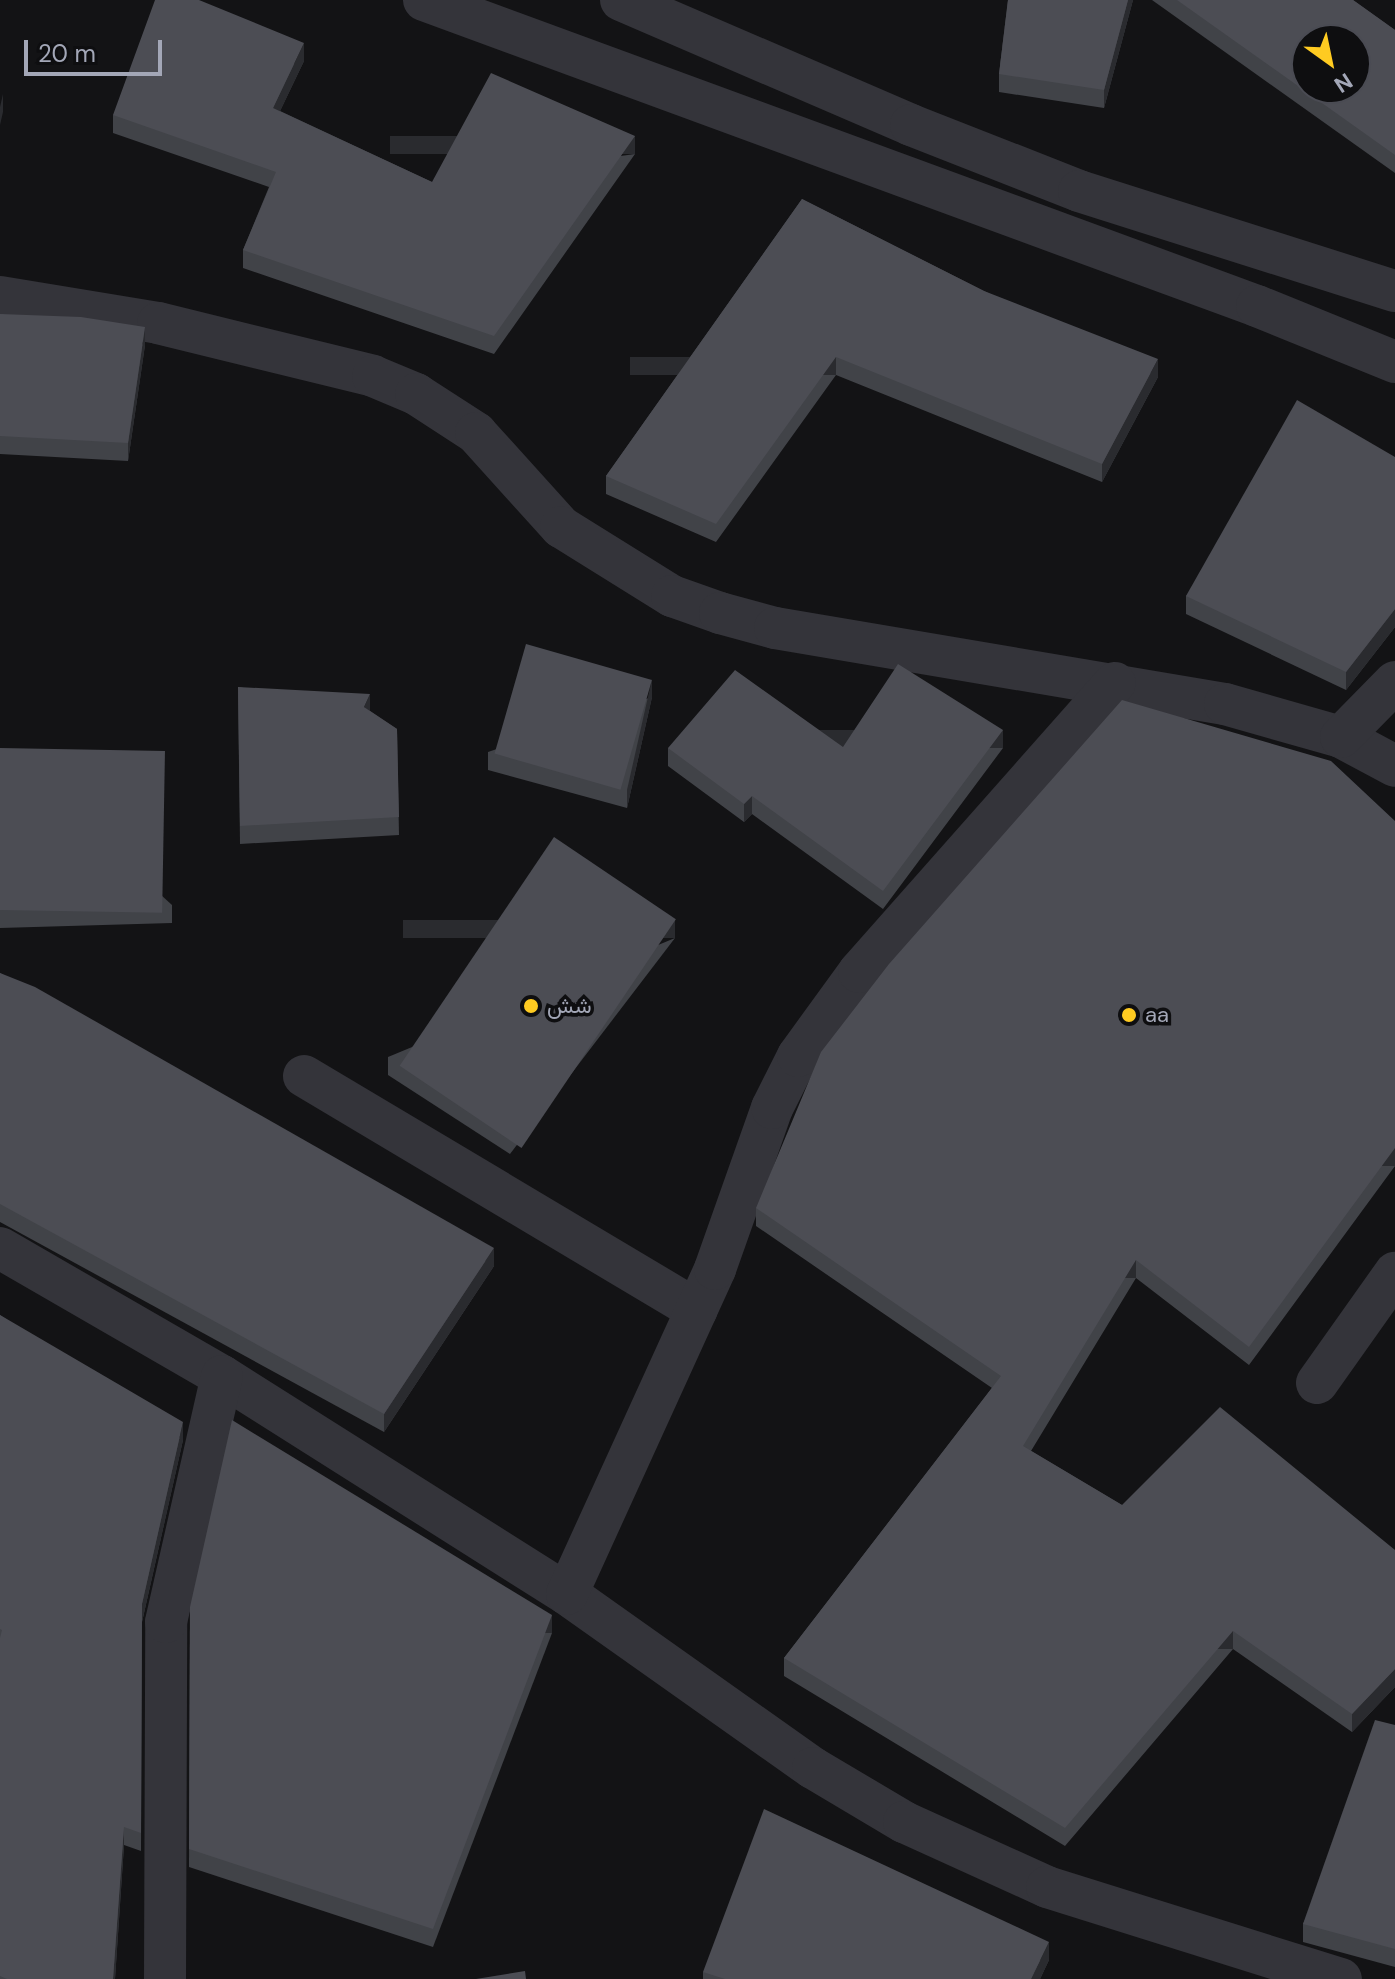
<!DOCTYPE html>
<meta charset="utf-8">
<style>
body{margin:0}
#map{position:relative;width:1395px;height:1979px;overflow:hidden;background:#131315;font-family:"DM Sans",Vazirmatn,sans-serif}
div>[style]{position:absolute}
.minor>*{height:42px;margin:-21px;padding:0 21px;transform-origin:21px;border-radius:21px;background:#34343a}
.wall>*{inset:0;background:#414348}
.shaded-wall>*{inset:0;background:#2a2b2f;transform-origin:0 0}
.building>*{inset:0;background:#4c4d54;transform-origin:0 0}
.dots>*{width:22px;height:22px;translate:-50% -50%;box-sizing:border-box;border:4px solid #0e0e10;border-radius:50%}
span{translate:-50% -50%;white-space:nowrap;text-align:center;line-height:1.15;-webkit-text-stroke:7px #0e0e10;paint-order:stroke}
.poi-label{font-size:22px;color:#a3a7b7}
.left{translate:0 -50%;text-align:left}
.north{position:absolute;left:1291px;top:24px;width:80px;height:80px;box-sizing:border-box;background:#0e0e10;border:2px solid #4a4b53;border-radius:50%;rotate:147deg;font-size:22px;font-weight:700;line-height:32px;text-align:center;color:#a3a7b7}
.north::after{content:'';display:block;margin:auto;width:28px;height:36px;background:#ffcb21;clip-path:polygon(50% 0,100% 100%,50% 72%,0 100%)}
.scale{position:absolute;left:24px;top:40px;width:138px;height:36px;box-sizing:border-box;border:4px solid #a3a7b7;border-top:0;padding-left:10px;font-size:24px;line-height:28px;white-space:nowrap;color:#a3a7b7;-webkit-text-stroke:6px #0e0e10;paint-order:stroke}
</style>
<div id="map">
<div class="minor">
<div style="left:424px;top:0;width:887px;rotate:20.17deg"></div>
<div style="left:1257px;top:306px;width:149px;rotate:22.1deg"></div>
<div style="left:621px;top:0;width:316px;rotate:23.3deg"></div>
<div style="left:911px;top:125px;width:180px;rotate:21.4deg"></div>
<div style="left:1079px;top:191px;width:331px;rotate:17.6deg"></div>
<div style="left:0;top:297px;width:160px;rotate:9.3deg"></div>
<div style="left:158px;top:323px;width:221px;rotate:13.8deg"></div>
<div style="left:373px;top:376px;width:47px;rotate:22.7deg"></div>
<div style="left:416px;top:394px;width:72px;rotate:33deg"></div>
<div style="left:476px;top:433px;width:127px;rotate:47.9deg"></div>
<div style="left:561px;top:527px;width:131px;rotate:31.9deg"></div>
<div style="left:672px;top:596px;width:51px;rotate:19.5deg"></div>
<div style="left:720px;top:613px;width:57px;rotate:15.3deg"></div>
<div style="left:775px;top:628px;width:456px;rotate:9.6deg"></div>
<div style="left:1225px;top:704px;width:121px;rotate:15.9deg"></div>
<div style="left:1341px;top:737px;width:61px;rotate:28.2deg"></div>
<div style="left:1341px;top:737px;width:77px;rotate:-45.5deg"></div>
<div style="left:304px;top:1076px;width:457px;rotate:30.8deg"></div>
<div style="left:0;top:1248px;width:256px;rotate:30deg"></div>
<div style="left:222px;top:1376px;width:408px;rotate:32.3deg"></div>
<div style="left:567px;top:1594px;width:301px;rotate:35.3deg"></div>
<div style="left:813px;top:1768px;width:106px;rotate:30.7deg"></div>
<div style="left:904px;top:1822px;width:157px;rotate:24.4deg"></div>
<div style="left:1047px;top:1887px;width:308px;rotate:17.4deg"></div>
<div style="left:1317px;top:1383px;width:135px;rotate:-54.7deg"></div>
<div style="left:567px;top:1594px;width:357px;rotate:-65.5deg"></div>
<div style="left:715px;top:1269px;width:171px;rotate:-70.5deg"></div>
<div style="left:772px;top:1108px;width:58px;rotate:-63.4deg"></div>
<div style="left:798px;top:1056px;width:104px;rotate:-54deg"></div>
<div style="left:859px;top:972px;width:386px;rotate:-48.5deg"></div>
<div style="left:165px;top:1979px;width:357px;rotate:-89.8deg"></div>
<div style="left:166px;top:1622px;width:252px;rotate:-77.2deg"></div>
</div>
<div class="wall">
<div style="clip-path:polygon(1008px 0,1133px 0,1104px 108px,999px 92px,999px 74px)"></div>
<div style="clip-path:polygon(1152px 0,1353px 0,1395px 30px,1395px 173px)"></div>
<div style="clip-path:polygon(304px 61px,280px 111px,432px 182px,635px 154px,494px 354px,243px 268px,243px 250px,269px 187px,113px 133px,113px 115px)"></div>
<div style="clip-path:polygon(802px 199px,984px 291px,1158px 377px,1102px 482px,836px 375px,716px 542px,606px 494px,606px 476px)"></div>
<div style="clip-path:polygon(0 314px,145px 345px,128px 461px,0 454px)"></div>
<div style="clip-path:polygon(1395px 457px,1395px 627px,1346px 690px,1186px 614px,1186px 596px)"></div>
<div style="clip-path:polygon(238px 687px,370px 711px,397px 729px,399px 835px,240px 844px)"></div>
<div style="clip-path:polygon(652px 697px,627px 808px,488px 770px,488px 752px)"></div>
<div style="clip-path:polygon(843px 747px,1003px 748px,883px 909px,752px 814px,744px 822px,668px 766px,668px 748px)"></div>
<div style="clip-path:polygon(0 748px,172px 905px,172px 923px,0 928px)"></div>
<div style="clip-path:polygon(1395px 821px,1395px 1166px,1249px 1365px,1136px 1278px,1031px 1451px,1122px 1505px,1395px 1550px,1395px 1687px,1352px 1732px,1233px 1649px,1065px 1846px,784px 1676px,784px 1658px,992px 1388px,756px 1226px,756px 1208px)"></div>
<div style="clip-path:polygon(675px 938px,510px 1154px,388px 1075px,388px 1057px)"></div>
<div style="clip-path:polygon(0 973px,494px 1266px,384px 1432px,0 1222px)"></div>
<div style="clip-path:polygon(0 1315px,183px 1440px,142px 1622px,141px 1851px,124px 1845px,115px 1979px,0 1979px)"></div>
<div style="clip-path:polygon(190px 1607px,552px 1633px,433px 1947px,189px 1867px)"></div>
<div style="clip-path:polygon(1395px 1725px,1395px 1967px,1303px 1942px,1303px 1924px)"></div>
<div style="clip-path:polygon(1049px 1960px,1040px 1979px,703px 1979px,703px 1972px)"></div>
</div>
<div class="shaded-wall">
<div style="clip-path:polygon(1128px 0,1133px 0,1104px 108px,1104px 90px)"></div>
<div style="clip-path:polygon(304px 43px,304px 61px,273px 126px,273px 108px)"></div>
<div style="clip-path:polygon(3px 94px,3px 112px,0 125px,0 107px)"></div>
<div style="left:635px;top:136px;width:18px;height:245px;rotate:90deg"></div>
<div style="clip-path:polygon(145px 327px,145px 345px,128px 461px,128px 443px)"></div>
<div style="left:836px;top:357px;width:18px;height:206px;rotate:90deg"></div>
<div style="clip-path:polygon(1158px 359px,1158px 377px,1102px 482px,1102px 464px)"></div>
<div style="clip-path:polygon(1395px 609px,1395px 627px,1346px 690px,1346px 672px)"></div>
<div style="clip-path:polygon(652px 679px,652px 697px,627px 808px,627px 790px)"></div>
<div style="clip-path:polygon(370px 694px,370px 712px,364px 707px)"></div>
<div style="left:1003px;top:730px;width:18px;height:201px;rotate:90deg"></div>
<div style="clip-path:polygon(752px 796px,752px 814px,744px 822px,744px 804px)"></div>
<div style="left:675px;top:920px;width:18px;height:272px;rotate:90deg"></div>
<div style="left:1395px;top:1148px;width:18px;height:247px;rotate:90deg"></div>
<div style="clip-path:polygon(494px 1248px,494px 1266px,384px 1432px,384px 1414px)"></div>
<div style="left:1136px;top:1260px;width:18px;height:218px;rotate:90deg"></div>
<div style="clip-path:polygon(183px 1422px,183px 1440px,142px 1622px,141px 1851px,142px 1604px)"></div>
<div style="left:552px;top:1615px;width:18px;height:336px;rotate:90deg"></div>
<div style="left:1233px;top:1631px;width:18px;height:259px;rotate:90deg"></div>
<div style="clip-path:polygon(1395px 1669px,1395px 1687px,1352px 1732px,1352px 1714px)"></div>
<div style="clip-path:polygon(124px 1827px,124px 1845px,115px 1979px,113px 1979px)"></div>
<div style="clip-path:polygon(1049px 1942px,1049px 1960px,1040px 1979px,1031px 1979px)"></div>
</div>
<div class="building">
<div style="clip-path:polygon(155px 0,199px 0,304px 43px,273px 108px,432px 182px,491px 73px,635px 136px,494px 336px,243px 250px,276px 172px,113px 115px)"></div>
<div style="clip-path:polygon(1008px 0,1128px 0,1104px 90px,999px 74px)"></div>
<div style="clip-path:polygon(evenodd,1177px 0,1353px 0,1395px 30px,1395px 155px,1177px 0,1307px 40px,1355px 40px,1355px 88px,1307px 88px,1307px 40px)"></div>
<div style="clip-path:polygon(802px 199px,984px 291px,1158px 359px,1102px 464px,836px 357px,716px 524px,606px 476px)"></div>
<div style="clip-path:polygon(0 314px,81px 317px,145px 327px,128px 443px,0 436px)"></div>
<div style="clip-path:polygon(1297px 400px,1395px 457px,1395px 609px,1346px 672px,1186px 596px)"></div>
<div style="left:526px;top:644px;width:131px;height:114px;rotate:16deg"></div>
<div style="clip-path:polygon(898px 664px,1003px 730px,883px 891px,752px 796px,744px 804px,668px 748px,735px 670px,843px 747px)"></div>
<div style="clip-path:polygon(238px 687px,370px 694px,364px 707px,397px 729px,399px 817px,240px 826px)"></div>
<div style="clip-path:polygon(1122px 700px,1331px 761px,1395px 821px,1395px 1148px,1249px 1347px,1136px 1260px,1023px 1446px,1122px 1505px,1220px 1407px,1395px 1550px,1395px 1669px,1352px 1714px,1233px 1631px,1065px 1828px,784px 1658px,1001px 1376px,756px 1208px,821px 1052px,889px 964px)"></div>
<div style="left:0;top:748px;width:165px;height:162px;rotate:1deg"></div>
<div style="left:554px;top:837px;width:147px;height:276px;rotate:34deg"></div>
<div style="clip-path:polygon(0 973px,35px 987px,494px 1248px,384px 1414px,0 1204px)"></div>
<div style="clip-path:polygon(0 1315px,183px 1422px,142px 1604px,141px 1833px,124px 1827px,113px 1979px,7px 1979px,0 1976px,0 1638px,2px 1630px,0 1629px)"></div>
<div style="clip-path:polygon(232px 1420px,552px 1615px,433px 1929px,189px 1849px,190px 1607px)"></div>
<div style="clip-path:polygon(1375px 1720px,1395px 1725px,1395px 1949px,1303px 1924px)"></div>
<div style="clip-path:polygon(764px 1809px,1049px 1942px,1031px 1979px,725px 1979px,703px 1972px)"></div>
<div style="clip-path:polygon(525px 1971px,526px 1979px,476px 1979px)"></div>
</div>
<div class="dots">
<div style="left:531px;top:1006px;background:#ffcb21"></div>
<div style="left:1129px;top:1015px;background:#ffcb21"></div>
</div>
<div class="poi-label">
<span class="left" style="left:547px;top:1006px">شش</span>
<span class="left" style="left:1145px;top:1015px">aa</span>
</div>
<div class="north">N</div>
<div class="scale">20 m</div>
</div>
